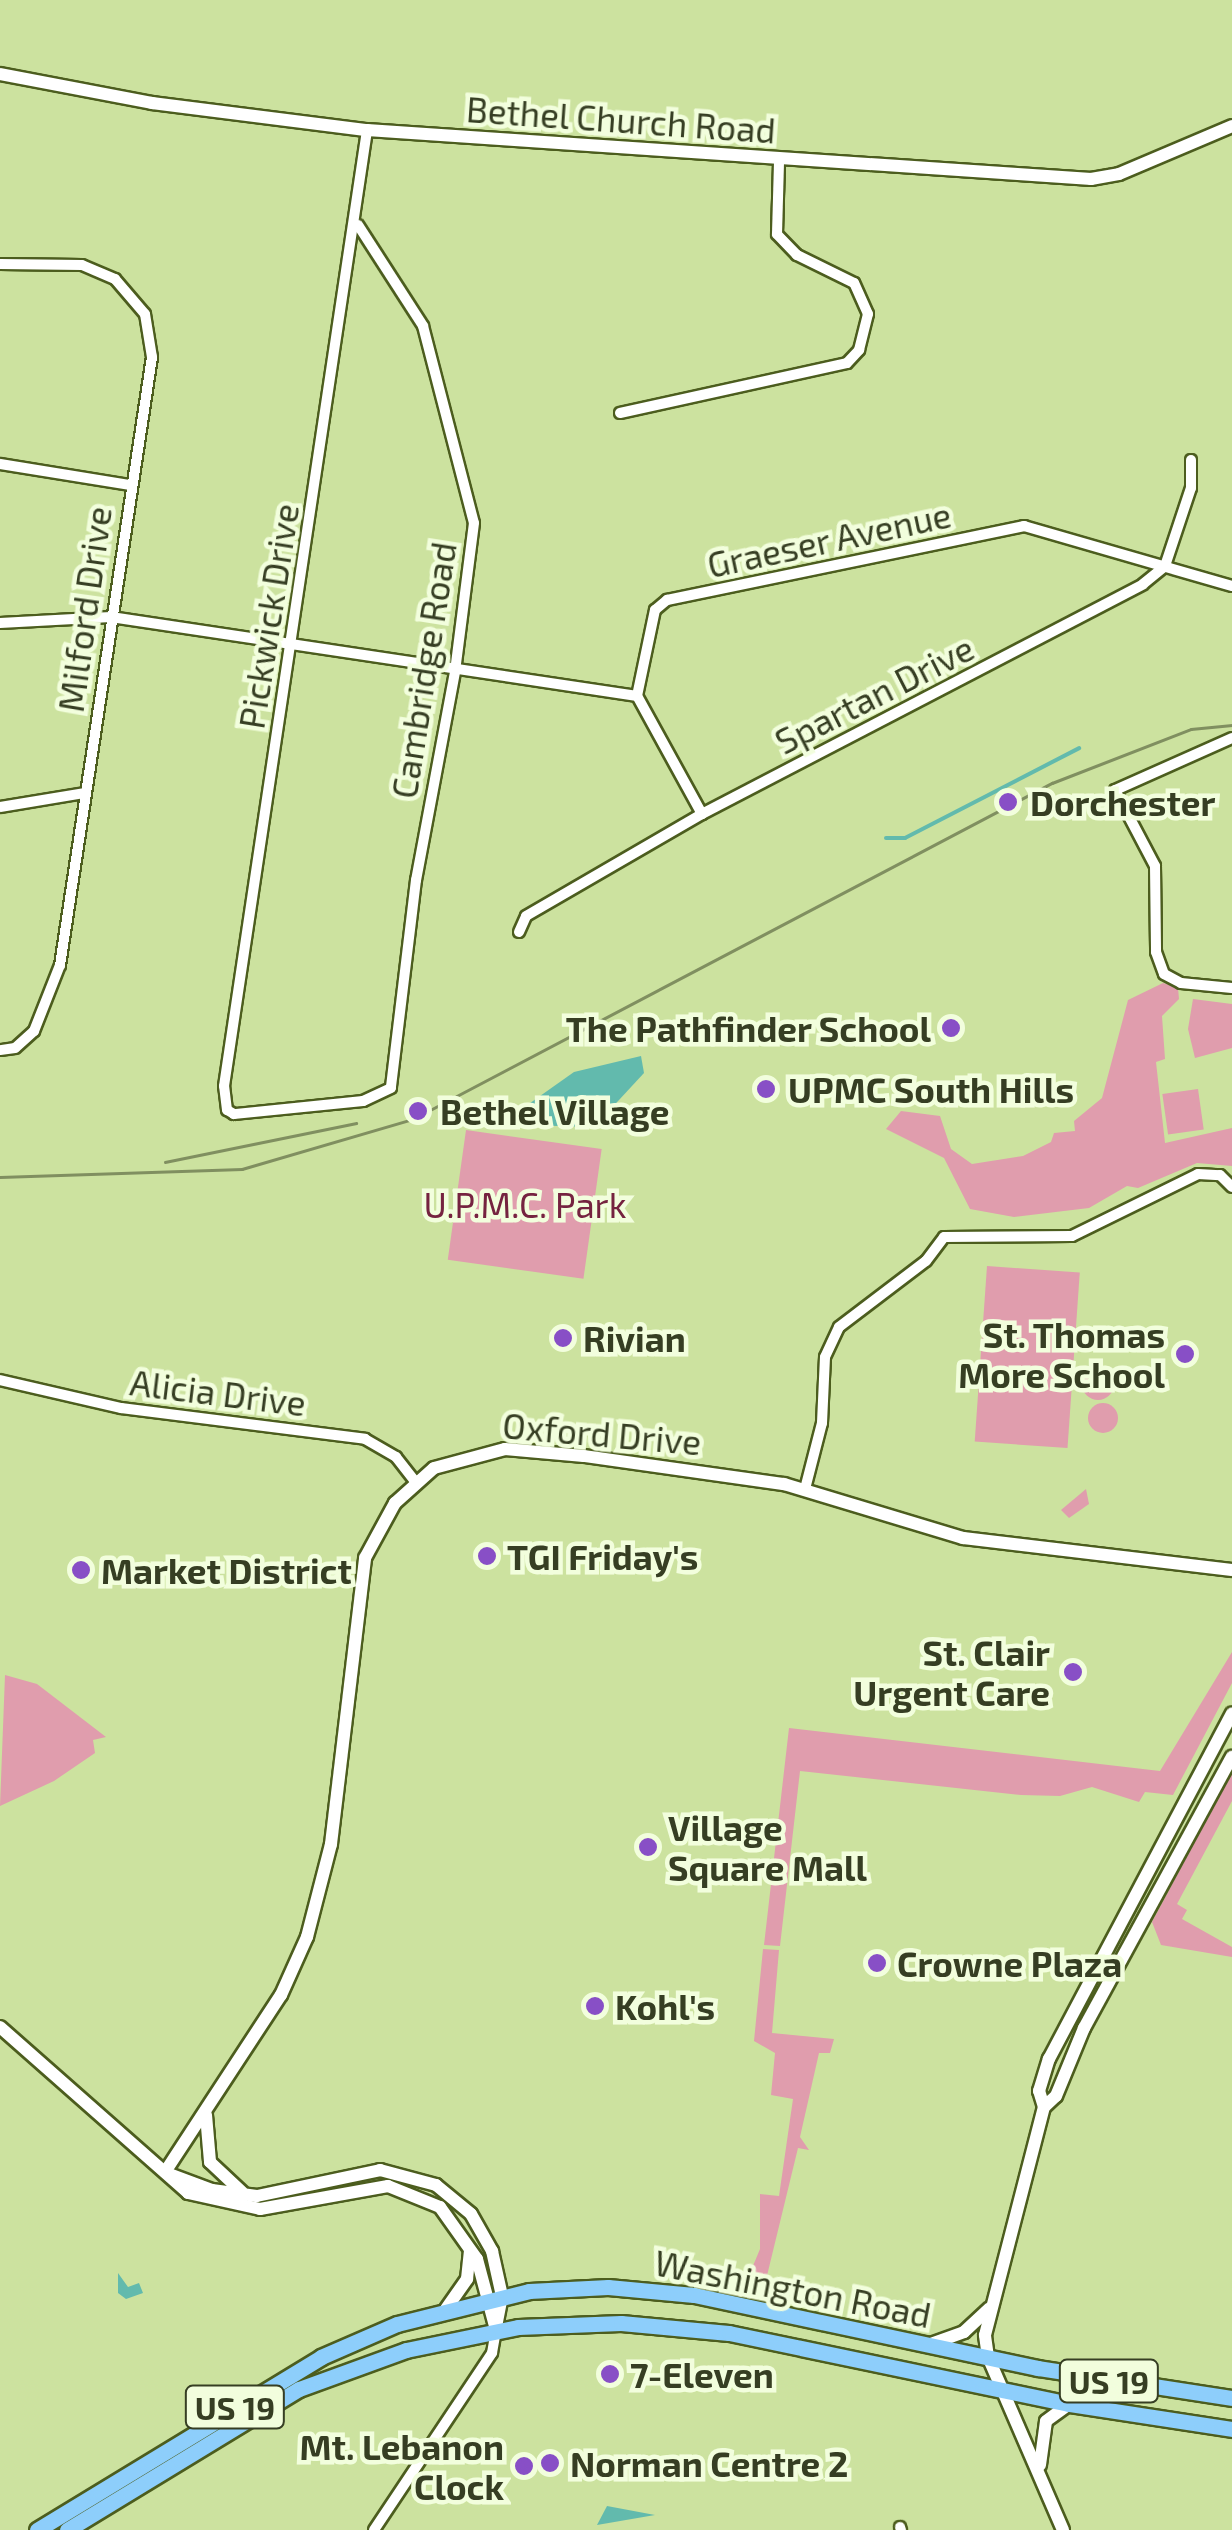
<!DOCTYPE html>
<style>
body{margin:0}
#map{position:relative;width:1232px;height:2530px;overflow:hidden;background:#cce29f;font-family:"Exo 2",sans-serif}
div>[style]{position:absolute}
.green>*{inset:0;background:#e09dad;transform-origin:0 0}
.round{border-radius:50%}
.water>*{inset:0;background:#62baad}
.stream>*{height:4px;margin:-2px;padding:0 2px;transform-origin:2px;border-radius:2px;background:#62baad}
.roads{filter:drop-shadow(2px 0 #4c5d1e) drop-shadow(-2px 0 #4c5d1e) drop-shadow(0 2px #4c5d1e) drop-shadow(0 -2px #4c5d1e)}
.minor>*{height:10px;margin:-5px;padding:0 5px;transform-origin:5px;border-radius:5px;background:#fff}
.tertiary>*{height:12px;margin:-6px;padding:0 6px;transform-origin:6px;border-radius:6px;background:#fff}
.primary>*{height:15px;margin:-7.5px;padding:0 7.5px;transform-origin:7.5px;border-radius:7.5px;background:#8dcefb}
.tram>*{height:2.5px;margin:-1.25px;padding:0 1.25px;transform-origin:1.25px;border-radius:1.25px;background:#808f60}
.dots>*{width:28px;height:28px;translate:-50% -50%;box-sizing:border-box;border:5px solid #f2fedd;border-radius:50%}
span{translate:-50% -50%;white-space:nowrap;text-align:center;line-height:1.15;-webkit-text-stroke:9px #f2fedd;paint-order:stroke}
.shield-label span{padding:2px 8px;background:#f2fedd;border:2px solid;border-radius:8px;-webkit-text-stroke-width:0}
.shield-label{font-size:32px;color:#363e23;font-weight:700}
.street-label{font-size:35px;color:#363e23}
.poi-label{font-size:35px;color:#363e23;font-weight:700}
.left{translate:0 -50%;text-align:left}
.right{translate:-100% -50%;text-align:right}
.park-label{font-size:35px;color:#752340}
</style>
<div id="map">
<div class="green">
<div style="clip-path:polygon(1163px 983px,1178px 988px,1179px 999px,1162px 1016px,1165px 1059px,1156px 1062px,1165px 1143px,1232px 1128px,1232px 1166px,1197px 1163px,1138px 1188px,1127px 1186px,1089px 1208px,1014px 1217px,970px 1209px,944px 1158px,886px 1129px,901px 1111px,940px 1116px,951px 1149px,972px 1164px,1023px 1156px,1051px 1142px,1054px 1133px,1075px 1131px,1074px 1121px,1102px 1098px,1128px 1000px)"></div>
<div style="clip-path:polygon(1193px 999px,1232px 1004px,1232px 1048px,1195px 1058px,1188px 1029px)"></div>
<div style="left:1198px;top:1089px;width:41px;height:36px;rotate:82deg"></div>
<div style="left:466px;top:1130px;width:137px;height:131px;rotate:8deg"></div>
<div style="left:987px;top:1266px;width:93px;height:176px;rotate:4deg"></div>
<div class="round" style="left:1082px;top:1368px;width:32px;height:32px"></div>
<div class="round" style="left:1088px;top:1403px;width:30px;height:30px"></div>
<div style="clip-path:polygon(1086px 1489px,1089px 1504px,1069px 1518px,1061px 1510px)"></div>
<div style="clip-path:polygon(1232px 1652px,1232px 1683px,1173px 1795px,1145px 1792px,1139px 1802px,1092px 1787px,1060px 1796px,1021px 1795px,800px 1771px,780px 1946px,764px 1945px,789px 1728px,1160px 1771px)"></div>
<div style="clip-path:polygon(5px 1675px,37px 1684px,106px 1737px,93px 1740px,95px 1753px,54px 1781px,0 1806px)"></div>
<div style="clip-path:polygon(1232px 1772px,1232px 1801px,1177px 1904px,1187px 1910px,1182px 1919px,1232px 1947px,1232px 1957px,1161px 1945px,1152px 1922px)"></div>
<div style="clip-path:polygon(763px 1949px,779px 1950px,772px 2033px,834px 2039px,830px 2053px,819px 2053px,800px 2137px,809px 2150px,798px 2148px,764px 2288px,750px 2273px,760px 2249px,760px 2194px,779px 2196px,793px 2099px,771px 2095px,775px 2053px,754px 2041px)"></div>
</div>
<div class="water">
<div style="clip-path:polygon(641px 1056px,644px 1073px,594px 1127px,523px 1125px,516px 1113px,574px 1072px)"></div>
<div style="clip-path:polygon(118px 2273px,128px 2287px,139px 2283px,143px 2293px,126px 2299px,118px 2293px)"></div>
<div style="clip-path:polygon(607px 2506px,655px 2515px,597px 2525px)"></div>
</div>
<div class="stream">
<div style="left:886px;top:838px;width:19px"></div>
<div style="left:905px;top:838px;width:196px;rotate:-27.3deg"></div>
</div>
<div class="roads">
<div class="minor">
<div style="left:358px;top:225px;width:120px;rotate:57.2deg"></div>
<div style="left:423px;top:326px;width:203px;rotate:75.5deg"></div>
<div style="left:474px;top:523px;width:150px;rotate:97.3deg"></div>
<div style="left:455px;top:672px;width:212px;rotate:100.6deg"></div>
<div style="left:416px;top:880px;width:209px;rotate:96.9deg"></div>
<div style="left:391px;top:1088px;width:31px;rotate:155deg"></div>
<div style="left:363px;top:1101px;width:130px;rotate:174.2deg"></div>
<div style="left:234px;top:1114px;width:8px;rotate:-150deg"></div>
<div style="left:227px;top:1110px;width:24px;rotate:-97deg"></div>
<div style="left:224px;top:1086px;width:967px;rotate:-81.49deg"></div>
<div style="left:0;top:264px;width:82px;rotate:0.7deg"></div>
<div style="left:82px;top:265px;width:36px;rotate:23deg"></div>
<div style="left:115px;top:279px;width:46px;rotate:49.4deg"></div>
<div style="left:145px;top:314px;width:44px;rotate:80.8deg"></div>
<div style="left:152px;top:357px;width:615px;rotate:98.6deg"></div>
<div style="left:60px;top:965px;width:71px;rotate:111.5deg"></div>
<div style="left:34px;top:1031px;width:25px;rotate:138deg"></div>
<div style="left:15px;top:1048px;width:15px;rotate:172deg"></div>
<div style="left:620px;top:413px;width:232px;rotate:-12.4deg"></div>
<div style="left:847px;top:363px;width:18px;rotate:-47deg"></div>
<div style="left:859px;top:350px;width:37px;rotate:-76deg"></div>
<div style="left:868px;top:314px;width:34px;rotate:-114deg"></div>
<div style="left:854px;top:283px;width:64px;rotate:-153.8deg"></div>
<div style="left:797px;top:255px;width:29px;rotate:-134deg"></div>
<div style="left:777px;top:234px;width:73px;rotate:-88.4deg"></div>
<div style="left:0;top:464px;width:132px;rotate:9.2deg"></div>
<div style="left:0;top:623px;width:111px;rotate:-3.1deg"></div>
<div style="left:111px;top:617px;width:532px;rotate:8.54deg"></div>
<div style="left:1232px;top:738px;width:128px;rotate:156deg"></div>
<div style="left:1115px;top:790px;width:86px;rotate:62.2deg"></div>
<div style="left:1155px;top:866px;width:86px;rotate:89.3deg"></div>
<div style="left:1156px;top:952px;width:23px;rotate:70deg"></div>
<div style="left:1164px;top:974px;width:19px;rotate:28deg"></div>
<div style="left:1181px;top:983px;width:51px;rotate:5.6deg"></div>
<div style="left:0;top:807px;width:86px;rotate:-9.4deg"></div>
<div style="left:702px;top:814px;width:135px;rotate:-118.8deg"></div>
<div style="left:637px;top:696px;width:88px;rotate:-78.2deg"></div>
<div style="left:655px;top:610px;width:16px;rotate:-40deg"></div>
<div style="left:667px;top:600px;width:365px;rotate:-11.7deg"></div>
<div style="left:1024px;top:526px;width:216px;rotate:16.1deg"></div>
<div style="left:519px;top:932px;width:17px;rotate:-66deg"></div>
<div style="left:526px;top:916px;width:203px;rotate:-30.1deg"></div>
<div style="left:702px;top:814px;width:497px;rotate:-27.5deg"></div>
<div style="left:1143px;top:584px;width:28px;rotate:-39deg"></div>
<div style="left:1165px;top:566px;width:82px;rotate:-71.6deg"></div>
<div style="left:1191px;top:488px;width:28px;rotate:-90deg"></div>
<div style="left:0;top:1380px;width:124px;rotate:13deg"></div>
<div style="left:121px;top:1408px;width:246px;rotate:7.2deg"></div>
<div style="left:365px;top:1439px;width:36px;rotate:30deg"></div>
<div style="left:396px;top:1457px;width:31px;rotate:52deg"></div>
<div style="left:805px;top:1489px;width:68px;rotate:-75.6deg"></div>
<div style="left:822px;top:1423px;width:66px;rotate:-87.4deg"></div>
<div style="left:825px;top:1357px;width:33px;rotate:-65deg"></div>
<div style="left:839px;top:1327px;width:109px;rotate:-37.2deg"></div>
<div style="left:926px;top:1261px;width:30px;rotate:-53deg"></div>
<div style="left:944px;top:1237px;width:128px;rotate:-0.4deg"></div>
<div style="left:1072px;top:1236px;width:140px;rotate:-26.2deg"></div>
<div style="left:1198px;top:1174px;width:22px;rotate:3deg"></div>
<div style="left:1220px;top:1175px;width:17px;rotate:45deg"></div>
<div style="left:900px;top:2527px;width:3px;rotate:72deg"></div>
<div style="left:374px;top:2530px;width:213px;rotate:-56.3deg"></div>
<div style="left:492px;top:2353px;width:23px;rotate:-80deg"></div>
</div>
<div class="tertiary">
<div style="left:0;top:74px;width:155px;rotate:10.8deg"></div>
<div style="left:152px;top:103px;width:217px;rotate:7.2deg"></div>
<div style="left:367px;top:130px;width:726px;rotate:3.87deg"></div>
<div style="left:1091px;top:179px;width:28px;rotate:-10deg"></div>
<div style="left:1119px;top:174px;width:123px;rotate:-23deg"></div>
<div style="left:0;top:2027px;width:251px;rotate:41.4deg"></div>
<div style="left:188px;top:2193px;width:74px;rotate:12.5deg"></div>
<div style="left:260px;top:2209px;width:130px;rotate:-10.2deg"></div>
<div style="left:388px;top:2186px;width:56px;rotate:22deg"></div>
<div style="left:440px;top:2207px;width:64px;rotate:54.6deg"></div>
<div style="left:477px;top:2259px;width:73px;rotate:75deg"></div>
<div style="left:1044px;top:2107px;width:16px;rotate:-43deg"></div>
<div style="left:1056px;top:2096px;width:74px;rotate:-67.6deg"></div>
<div style="left:1084px;top:2028px;width:309px;rotate:-61.4deg"></div>
<div style="left:206px;top:2115px;width:47px;rotate:85.1deg"></div>
<div style="left:210px;top:2162px;width:44px;rotate:43.2deg"></div>
<div style="left:165px;top:2172px;width:212px;rotate:-56.8deg"></div>
<div style="left:281px;top:1995px;width:64px;rotate:-65.9deg"></div>
<div style="left:307px;top:1937px;width:96px;rotate:-75.5deg"></div>
<div style="left:331px;top:1844px;width:288px;rotate:-83.2deg"></div>
<div style="left:365px;top:1558px;width:63px;rotate:-61.4deg"></div>
<div style="left:395px;top:1503px;width:52px;rotate:-41.9deg"></div>
<div style="left:434px;top:1468px;width:73px;rotate:-15deg"></div>
<div style="left:505px;top:1449px;width:79px;rotate:5.1deg"></div>
<div style="left:584px;top:1456px;width:202px;rotate:8deg"></div>
<div style="left:784px;top:1484px;width:187px;rotate:16.8deg"></div>
<div style="left:963px;top:1538px;width:271px;rotate:6.8deg"></div>
<div style="left:172px;top:2175px;width:43px;rotate:20.6deg"></div>
<div style="left:212px;top:2190px;width:45px;rotate:7.6deg"></div>
<div style="left:257px;top:2196px;width:126px;rotate:-11.9deg"></div>
<div style="left:380px;top:2170px;width:58px;rotate:15deg"></div>
<div style="left:436px;top:2185px;width:45px;rotate:39.6deg"></div>
<div style="left:471px;top:2214px;width:43px;rotate:60.4deg"></div>
<div style="left:492px;top:2251px;width:46px;rotate:77.5deg"></div>
<div style="left:502px;top:2296px;width:33px;rotate:101deg"></div>
<div style="left:446px;top:2309px;width:37px;rotate:-55deg"></div>
<div style="left:467px;top:2279px;width:27px;rotate:-84deg"></div>
<div style="left:931px;top:2344px;width:35px;rotate:-20deg"></div>
<div style="left:964px;top:2332px;width:35px;rotate:-43deg"></div>
<div style="left:1040px;top:2465px;width:44px;rotate:-82.2deg"></div>
<div style="left:1046px;top:2421px;width:29px;rotate:-36deg"></div>
<div style="left:1063px;top:2530px;width:189px;rotate:-113.4deg"></div>
<div style="left:988px;top:2357px;width:22px;rotate:-98deg"></div>
<div style="left:985px;top:2335px;width:236px;rotate:-75.5deg"></div>
<div style="left:1044px;top:2107px;width:17px;rotate:-107deg"></div>
<div style="left:1039px;top:2091px;width:34px;rotate:-73deg"></div>
<div style="left:1049px;top:2059px;width:391px;rotate:-62.1deg"></div>
</div>
<div class="primary">
<div style="left:37px;top:2530px;width:333px;rotate:-31.3deg"></div>
<div style="left:321px;top:2357px;width:83px;rotate:-23.5deg"></div>
<div style="left:397px;top:2324px;width:136px;rotate:-14deg"></div>
<div style="left:529px;top:2291px;width:79px;rotate:-2.9deg"></div>
<div style="left:608px;top:2287px;width:86px;rotate:5.3deg"></div>
<div style="left:694px;top:2295px;width:352px;rotate:12deg"></div>
<div style="left:1038px;top:2368px;width:196px;rotate:8.8deg"></div>
<div style="left:67px;top:2530px;width:271px;rotate:-31.3deg"></div>
<div style="left:299px;top:2389px;width:114px;rotate:-20deg"></div>
<div style="left:406px;top:2350px;width:114px;rotate:-11.6deg"></div>
<div style="left:518px;top:2327px;width:103px;rotate:-2.2deg"></div>
<div style="left:621px;top:2323px;width:108px;rotate:5.3deg"></div>
<div style="left:729px;top:2333px;width:347px;rotate:11.8deg"></div>
<div style="left:1069px;top:2404px;width:165px;rotate:8.7deg"></div>
</div>
</div>
<div class="tram">
<div style="left:165px;top:1162px;width:195px;rotate:-11.5deg"></div>
<div style="left:0;top:1177px;width:242px;rotate:-1.9deg"></div>
<div style="left:242px;top:1169px;width:178px;rotate:-16.3deg"></div>
<div style="left:413px;top:1119px;width:722px;rotate:-27.74deg"></div>
<div style="left:1052px;top:783px;width:149px;rotate:-21.2deg"></div>
<div style="left:1191px;top:729px;width:41px;rotate:-5.6deg"></div>
</div>
<div class="dots">
<div style="left:1008px;top:802px;background:#884fc6"></div>
<div style="left:951px;top:1028px;background:#884fc6"></div>
<div style="left:766px;top:1089px;background:#884fc6"></div>
<div style="left:418px;top:1111px;background:#884fc6"></div>
<div style="left:563px;top:1338px;background:#884fc6"></div>
<div style="left:1185px;top:1354px;background:#884fc6"></div>
<div style="left:487px;top:1556px;background:#884fc6"></div>
<div style="left:81px;top:1570px;background:#884fc6"></div>
<div style="left:1073px;top:1672px;background:#884fc6"></div>
<div style="left:648px;top:1847px;background:#884fc6"></div>
<div style="left:877px;top:1963px;background:#884fc6"></div>
<div style="left:595px;top:2006px;background:#884fc6"></div>
<div style="left:610px;top:2374px;background:#884fc6"></div>
<div style="left:550px;top:2463px;background:#884fc6"></div>
<div style="left:524px;top:2466px;background:#884fc6"></div>
</div>
<div class="shield-label">
<span style="left:1109px;top:2381px">US 19</span>
<span style="left:235px;top:2407px">US 19</span>
</div>
<div class="street-label">
<span style="left:621px;top:119px;rotate:4deg">Bethel Church Road</span>
<span style="left:829px;top:539px;rotate:-12deg">Graeser Avenue</span>
<span style="left:84px;top:609px;rotate:-82deg">Milford Drive</span>
<span style="left:268px;top:616px;rotate:-81deg">Pickwick Drive</span>
<span style="left:423px;top:670px;rotate:-81deg">Cambridge Road</span>
<span style="left:874px;top:694px;rotate:-27deg">Spartan Drive</span>
<span style="left:218px;top:1392px;rotate:7deg">Alicia Drive</span>
<span style="left:602px;top:1433px;rotate:5deg">Oxford Drive</span>
<span style="left:793px;top:2288px;rotate:11deg">Washington Road</span>
</div>
<div class="poi-label">
<span class="left" style="left:1030px;top:802px">Dorchester</span>
<span class="right" style="left:931px;top:1028px">The Pathfinder School</span>
<span class="left" style="left:788px;top:1089px">UPMC South Hills</span>
<span class="left" style="left:440px;top:1111px">Bethel Village</span>
<span class="right" style="left:1165px;top:1354px">St. Thomas<br>More School</span>
<span class="left" style="left:583px;top:1338px">Rivian</span>
<span class="left" style="left:507px;top:1556px">TGI Friday's</span>
<span class="left" style="left:101px;top:1570px">Market District</span>
<span class="right" style="left:1050px;top:1672px">St. Clair<br>Urgent Care</span>
<span class="left" style="left:668px;top:1847px">Village<br>Square Mall</span>
<span class="left" style="left:897px;top:1963px">Crowne Plaza</span>
<span class="left" style="left:615px;top:2006px">Kohl's</span>
<span class="left" style="left:630px;top:2374px">7-Eleven</span>
<span class="right" style="left:504px;top:2466px">Mt. Lebanon<br>Clock</span>
<span class="left" style="left:570px;top:2463px">Norman Centre 2</span>
</div>
<div class="park-label">
<span style="left:525px;top:1204px">U.P.M.C. Park</span>
</div>
</div>
